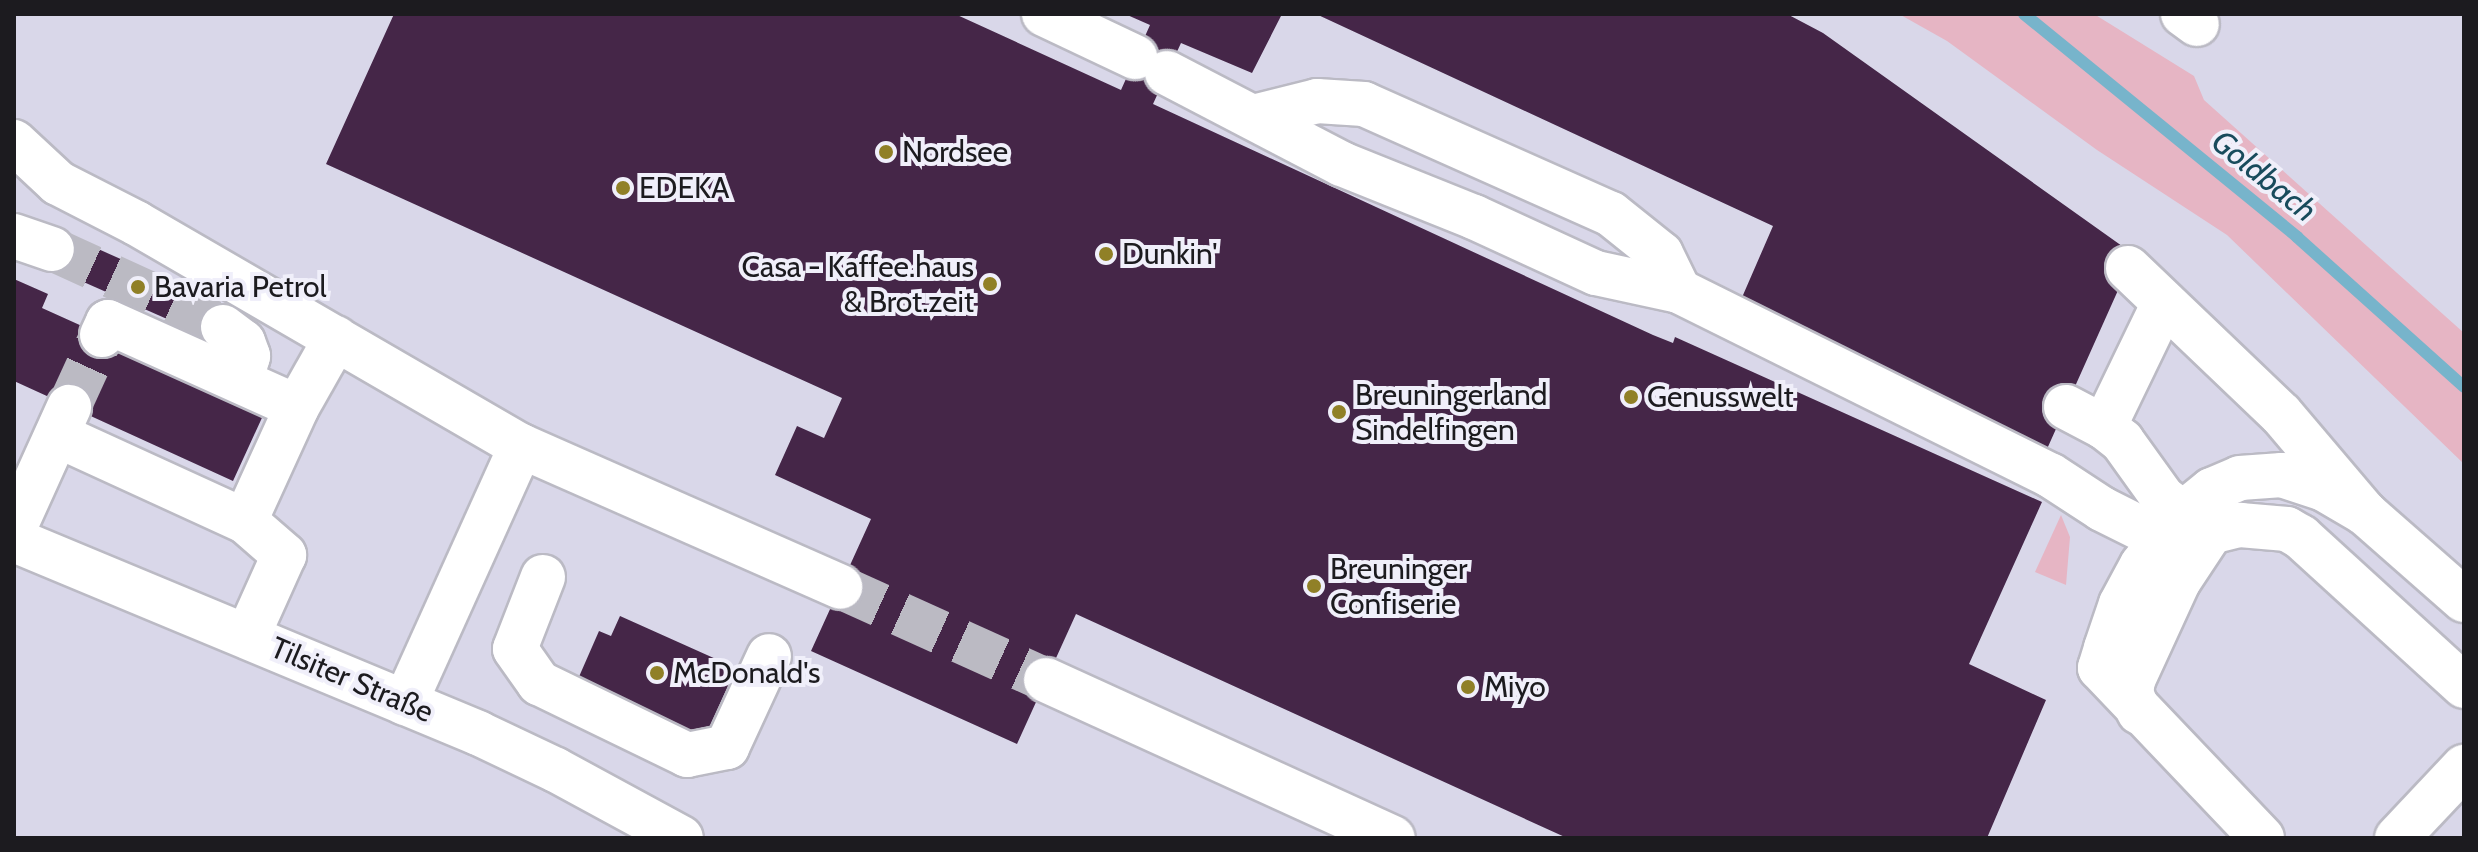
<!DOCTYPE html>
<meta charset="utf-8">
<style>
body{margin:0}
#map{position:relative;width:2478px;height:852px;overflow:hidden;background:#e3e2ec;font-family:Cabin,sans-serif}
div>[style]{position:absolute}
.built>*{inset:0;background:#d9d7e9;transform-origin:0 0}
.green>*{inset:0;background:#e6b5c4}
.stream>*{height:12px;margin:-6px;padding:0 6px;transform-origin:6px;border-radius:6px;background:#77b4cb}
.building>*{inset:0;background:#452648;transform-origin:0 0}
.minor-tunnel>*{height:44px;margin-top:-22px;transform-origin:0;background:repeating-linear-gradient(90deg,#bbbac3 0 44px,transparent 0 66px)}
.roads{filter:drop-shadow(2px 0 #bbbac4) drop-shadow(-2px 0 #bbbac4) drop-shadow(0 2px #bbbac4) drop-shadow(0 -2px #bbbac4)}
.minor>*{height:44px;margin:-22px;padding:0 22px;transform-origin:22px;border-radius:22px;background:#fff}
.major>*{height:44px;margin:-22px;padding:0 22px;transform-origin:22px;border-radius:22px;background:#fff}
.dots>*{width:22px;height:22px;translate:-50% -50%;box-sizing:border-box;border:4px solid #f0effa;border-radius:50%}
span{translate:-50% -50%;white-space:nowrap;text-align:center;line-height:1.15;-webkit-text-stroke:8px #f0effa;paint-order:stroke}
.poi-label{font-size:30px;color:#1c1b1f}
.left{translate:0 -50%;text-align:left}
.right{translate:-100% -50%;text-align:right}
.street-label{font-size:30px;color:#1c1b1f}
.water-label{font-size:32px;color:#184b5c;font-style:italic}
.frame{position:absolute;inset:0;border:16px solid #1c1b1f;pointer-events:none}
</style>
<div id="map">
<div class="built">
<div style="left:14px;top:14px;width:2450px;height:824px"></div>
</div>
<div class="green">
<div style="clip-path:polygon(1899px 14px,2094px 14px,2194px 76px,2204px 100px,2464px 333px,2464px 464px,2227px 235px,2097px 150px,1947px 41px)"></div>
<div style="clip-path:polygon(2061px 515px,2070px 537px,2066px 585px,2035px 572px)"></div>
</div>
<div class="stream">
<div style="left:2024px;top:14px;width:353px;rotate:39.2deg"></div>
<div style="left:2297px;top:237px;width:224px;rotate:41.9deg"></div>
</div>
<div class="building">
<div style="clip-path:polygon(394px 14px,955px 14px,1121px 90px,1150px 25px,1125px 14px,1282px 14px,1252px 73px,1181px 43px,1153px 104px,1653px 335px,1673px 343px,1675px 337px,2042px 502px,1969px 664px,2046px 700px,1987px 838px,1567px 838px,1076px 614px,1017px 744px,811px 651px,871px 519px,775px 475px,797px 426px,824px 438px,842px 398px,326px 164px)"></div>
<div style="clip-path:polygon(1316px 14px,1787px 14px,1823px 33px,2129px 251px,2128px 268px,2047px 449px,1740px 302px,1773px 226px)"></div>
<div style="left:60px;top:232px;width:188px;height:36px;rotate:24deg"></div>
<div style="clip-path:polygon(14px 279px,48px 294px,42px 308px,266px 409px,233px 481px,14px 381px)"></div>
<div style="clip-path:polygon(620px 616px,736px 668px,705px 737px,578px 679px,599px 631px,611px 636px)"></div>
</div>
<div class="minor-tunnel">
<div style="left:52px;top:249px;width:188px;rotate:24.5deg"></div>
<div style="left:69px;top:407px;width:79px;rotate:-65.4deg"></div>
<div style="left:840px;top:587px;width:226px;rotate:24.3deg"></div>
</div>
<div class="roads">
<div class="minor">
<div style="left:1044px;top:14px;width:101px;rotate:25.3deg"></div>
<div style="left:2183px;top:14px;width:17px;rotate:36deg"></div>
<div style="left:1167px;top:73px;width:197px;rotate:27.5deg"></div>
<div style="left:1342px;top:164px;width:142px;rotate:21.9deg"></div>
<div style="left:1474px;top:217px;width:134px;rotate:24.7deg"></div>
<div style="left:1596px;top:273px;width:85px;rotate:12.2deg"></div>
<div style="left:1679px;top:291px;width:414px;rotate:26.4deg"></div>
<div style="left:2050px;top:475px;width:62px;rotate:33.2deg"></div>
<div style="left:2102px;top:509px;width:45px;rotate:26.6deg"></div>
<div style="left:2142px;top:529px;width:69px;rotate:2.5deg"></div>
<div style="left:2211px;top:532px;width:30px;rotate:-14deg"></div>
<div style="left:2240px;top:525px;width:47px;rotate:4.9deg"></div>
<div style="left:2287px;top:529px;width:16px;rotate:30deg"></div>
<div style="left:2301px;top:537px;width:221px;rotate:42.4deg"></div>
<div style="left:1253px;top:117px;width:66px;rotate:-14deg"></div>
<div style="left:1317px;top:101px;width:47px;rotate:3.7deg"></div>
<div style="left:1364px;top:104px;width:270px;rotate:24deg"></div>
<div style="left:1611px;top:214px;width:64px;rotate:38.7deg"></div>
<div style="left:1661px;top:254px;width:41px;rotate:64.1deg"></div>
<div style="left:14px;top:142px;width:60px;rotate:43deg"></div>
<div style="left:58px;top:183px;width:88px;rotate:27.1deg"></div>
<div style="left:136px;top:223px;width:445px;rotate:30.1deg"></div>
<div style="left:521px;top:446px;width:349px;rotate:23.8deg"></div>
<div style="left:14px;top:236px;width:40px;rotate:18.9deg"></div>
<div style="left:2128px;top:268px;width:211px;rotate:43.7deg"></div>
<div style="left:2281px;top:414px;width:130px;rotate:49.7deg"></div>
<div style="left:2365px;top:513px;width:132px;rotate:41.3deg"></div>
<div style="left:223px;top:327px;width:25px;rotate:37deg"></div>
<div style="left:243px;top:342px;width:15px;rotate:70deg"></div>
<div style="left:248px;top:356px;width:26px;rotate:106deg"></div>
<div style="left:102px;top:335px;width:14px;rotate:-65deg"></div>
<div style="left:108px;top:322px;width:207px;rotate:24.2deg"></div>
<div style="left:2066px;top:407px;width:43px;rotate:27.8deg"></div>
<div style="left:2104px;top:427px;width:23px;rotate:38deg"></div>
<div style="left:2122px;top:441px;width:70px;rotate:54.3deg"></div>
<div style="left:2163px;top:498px;width:53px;rotate:35.8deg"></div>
<div style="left:2104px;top:427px;width:138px;rotate:-64.2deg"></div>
<div style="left:57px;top:435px;width:207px;rotate:24.6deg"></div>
<div style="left:245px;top:521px;width:52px;rotate:41.1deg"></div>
<div style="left:284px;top:555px;width:88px;rotate:114.2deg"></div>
<div style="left:245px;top:521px;width:125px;rotate:-65.5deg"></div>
<div style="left:297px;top:407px;width:79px;rotate:-60.5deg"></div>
<div style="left:14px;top:529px;width:134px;rotate:-65.7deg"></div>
<div style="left:14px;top:540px;width:503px;rotate:22.58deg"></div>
<div style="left:478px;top:733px;width:86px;rotate:25.4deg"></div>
<div style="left:556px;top:770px;width:142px;rotate:28.5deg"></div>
<div style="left:543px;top:577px;width:77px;rotate:111.3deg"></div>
<div style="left:515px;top:649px;width:42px;rotate:54.8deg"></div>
<div style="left:539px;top:683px;width:165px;rotate:25.9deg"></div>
<div style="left:687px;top:755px;width:41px;rotate:-11.3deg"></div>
<div style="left:727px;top:747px;width:100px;rotate:-65.2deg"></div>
<div style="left:1046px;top:680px;width:381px;rotate:24.5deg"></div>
<div style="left:405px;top:703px;width:282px;rotate:-65.7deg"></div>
<div style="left:2139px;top:712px;width:21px;rotate:-113deg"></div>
<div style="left:2131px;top:693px;width:13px;rotate:-81deg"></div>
<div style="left:2133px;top:680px;width:108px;rotate:-65.3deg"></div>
<div style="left:2178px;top:582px;width:60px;rotate:-56.6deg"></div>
<div style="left:2262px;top:838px;width:235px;rotate:-133.6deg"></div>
<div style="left:2100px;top:668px;width:21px;rotate:-73deg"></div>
<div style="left:2106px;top:648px;width:46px;rotate:-71.2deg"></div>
<div style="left:2121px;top:604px;width:44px;rotate:-61.7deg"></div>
<div style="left:2142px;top:565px;width:65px;rotate:-51.9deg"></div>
<div style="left:2182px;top:514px;width:38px;rotate:-39deg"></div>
<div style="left:2212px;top:490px;width:30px;rotate:-23deg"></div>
<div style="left:2240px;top:478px;width:42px;rotate:-4.1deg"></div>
<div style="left:2282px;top:475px;width:44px;rotate:18.4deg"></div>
<div style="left:2324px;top:489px;width:48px;rotate:30.3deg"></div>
</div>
<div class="major">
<div style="left:2397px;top:838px;width:98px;rotate:-46.7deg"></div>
</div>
</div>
<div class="dots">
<div style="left:886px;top:152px;background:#908027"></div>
<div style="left:623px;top:188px;background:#908027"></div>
<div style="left:1106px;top:254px;background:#908027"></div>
<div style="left:990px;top:284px;background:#908027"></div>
<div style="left:138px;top:287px;background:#908027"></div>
<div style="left:1631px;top:397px;background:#908027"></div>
<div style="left:1339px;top:412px;background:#908027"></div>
<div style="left:1314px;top:586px;background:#908027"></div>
<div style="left:657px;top:673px;background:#908027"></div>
<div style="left:1468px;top:687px;background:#908027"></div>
</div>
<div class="poi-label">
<span class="left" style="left:902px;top:152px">Nordsee</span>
<span class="left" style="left:639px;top:188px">EDEKA</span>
<span class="left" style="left:1122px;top:254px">Dunkin'</span>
<span class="right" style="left:974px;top:284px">Casa - Kaffee.haus<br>&amp; Brot.zeit</span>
<span class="left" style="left:154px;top:287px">Bavaria Petrol</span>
<span class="left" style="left:1355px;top:412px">Breuningerland<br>Sindelfingen</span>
<span class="left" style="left:1647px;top:397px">Genusswelt</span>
<span class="left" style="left:1330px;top:586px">Breuninger<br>Confiserie</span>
<span class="left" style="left:673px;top:673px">McDonald's</span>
<span class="left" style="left:1484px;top:687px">Miyo</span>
</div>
<div class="street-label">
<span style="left:352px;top:680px;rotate:23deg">Tilsiter Straße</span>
</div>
<div class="water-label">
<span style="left:2264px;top:176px;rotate:39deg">Goldbach</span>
</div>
<div class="frame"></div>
</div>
